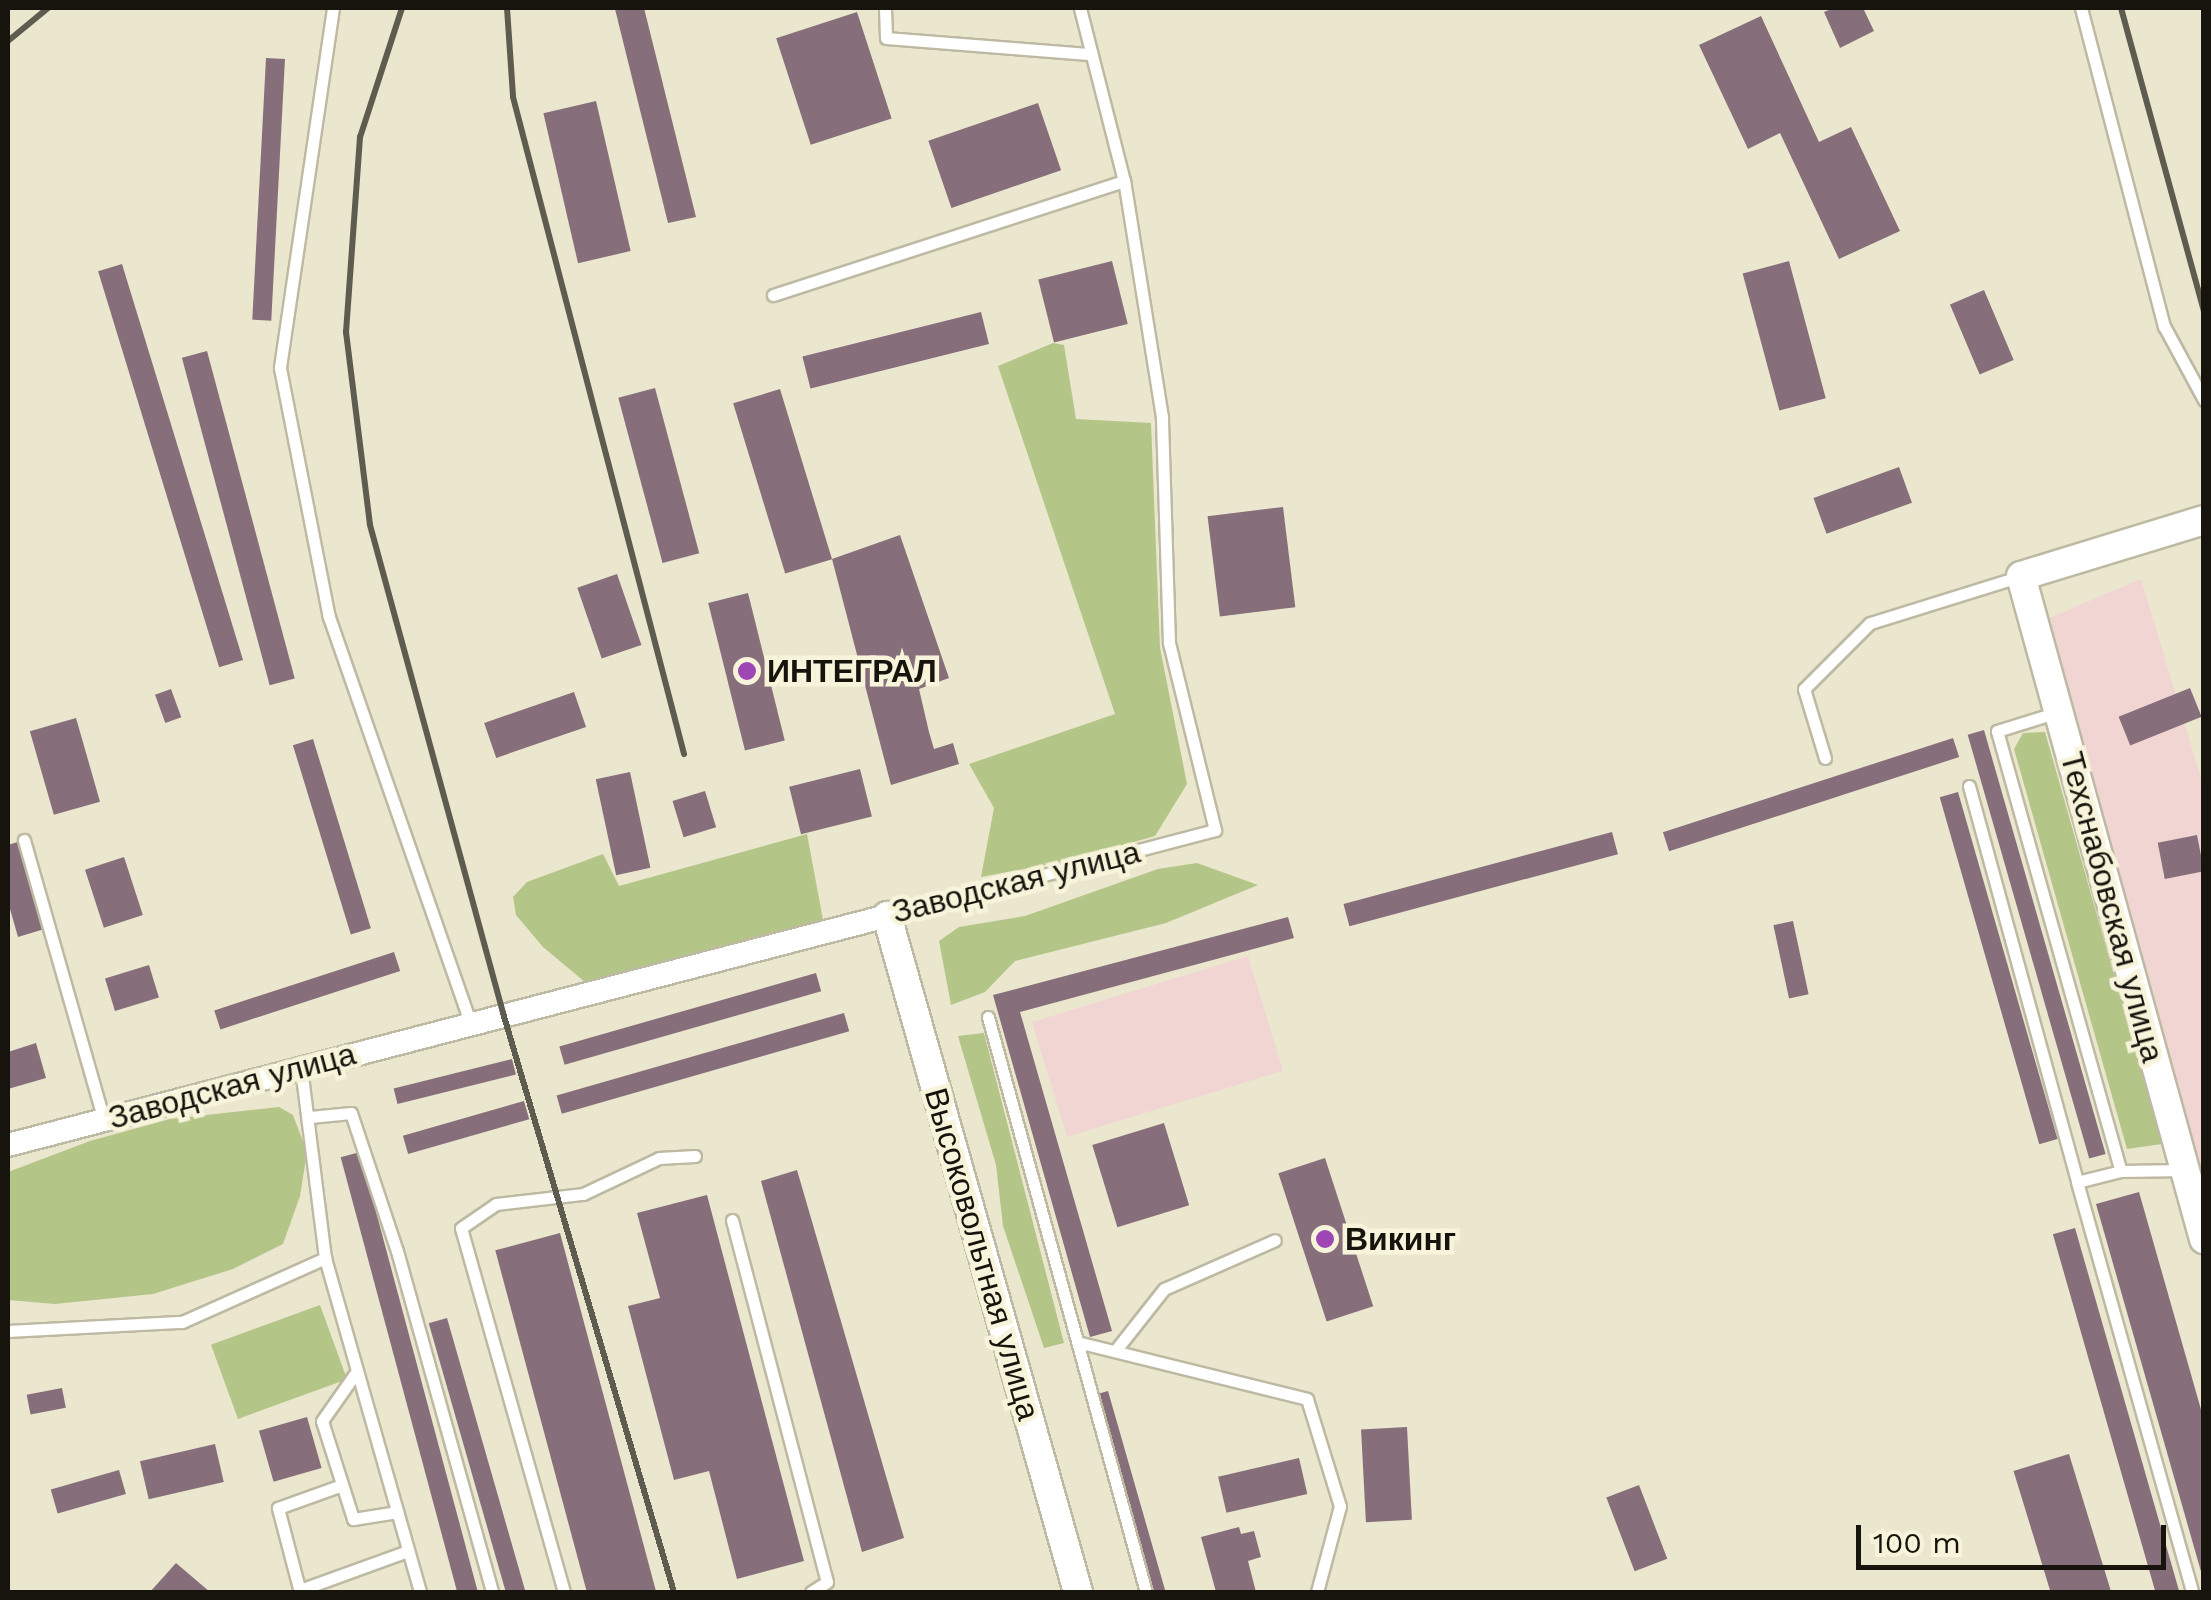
<!DOCTYPE html>
<meta charset="utf-8">
<style>
body{margin:0}
#map{position:relative;width:2211px;height:1600px;overflow:hidden;background:#ebe7ce;font-family:"Work Sans",sans-serif}
div>[style]{position:absolute}
.industrial>*{inset:0;background:#f0d5d3;transform-origin:0 0}
.green>*{inset:0;background:#b4c588;transform-origin:0 0}
.building>*{inset:0;background:#866f7a;transform-origin:0 0}
.roads{filter:drop-shadow(2px 0 #bdb9a2) drop-shadow(-2px 0 #bdb9a2) drop-shadow(0 2px #bdb9a2) drop-shadow(0 -2px #bdb9a2)}
.service>*{height:11px;margin:-5.5px;padding:0 5.5px;transform-origin:5.5px;border-radius:5.5px;background:#fff}
.minor>*{height:22px;margin:-11px;padding:0 11px;transform-origin:11px;border-radius:11px;background:#fff}
.tertiary>*{height:28px;margin:-14px;padding:0 14px;transform-origin:14px;border-radius:14px;background:#fff}
.rail>*{height:6px;margin:-3px;padding:0 3px;transform-origin:3px;border-radius:3px;background:#5e5c4e}
.dots>*{width:28px;height:28px;translate:-50% -50%;box-sizing:border-box;border:5px solid #f8f4db;border-radius:50%}
span{translate:-50% -50%;white-space:nowrap;text-align:center;line-height:1.15;-webkit-text-stroke:9px #f8f4db;paint-order:stroke}
.poi-label{font-size:32px;color:#16140c;font-weight:700}
.left{translate:0 -50%;text-align:left}
.street-label{font-size:32px;color:#16140c}
.frame{position:absolute;inset:0;border:10px solid #16140c;pointer-events:none}
.scale{position:absolute;left:1856px;top:1525px;width:310px;height:45px;box-sizing:border-box;border:5px solid #16140c;border-top:0;padding-left:12px;font-size:30px;line-height:35px;white-space:nowrap;color:#16140c;-webkit-text-stroke:8px #f8f4db;paint-order:stroke}
</style>
<div id="map">
<div class="industrial">
<div style="clip-path:polygon(2141px 579px,2203px 785px,2203px 1222px,2030px 626px)"></div>
<div style="left:1248px;top:956px;width:120px;height:226px;rotate:73deg"></div>
</div>
<div class="green">
<div style="clip-path:polygon(1053px 343px,1064px 345px,1076px 419px,1151px 423px,1160px 648px,1187px 784px,1155px 836px,1066px 861px,981px 877px,994px 808px,969px 764px,1115px 714px,998px 366px)"></div>
<div style="clip-path:polygon(2045px 732px,2162px 1144px,2127px 1149px,2014px 749px,2023px 733px)"></div>
<div style="clip-path:polygon(807px 834px,823px 920px,585px 982px,543px 947px,516px 915px,513px 897px,527px 882px,603px 854px,619px 886px)"></div>
<div style="clip-path:polygon(1197px 863px,1258px 885px,1166px 923px,1015px 961px,985px 992px,951px 1005px,939px 941px,959px 927px,1025px 916px,1158px 869px)"></div>
<div style="clip-path:polygon(984px 1033px,1064px 1343px,1044px 1348px,1003px 1226px,996px 1165px,958px 1036px)"></div>
<div style="clip-path:polygon(279px 1107px,293px 1115px,307px 1152px,300px 1196px,283px 1244px,233px 1269px,153px 1294px,55px 1304px,8px 1300px,8px 1172px,90px 1141px,170px 1119px)"></div>
<div style="left:320px;top:1305px;width:79px;height:116px;rotate:70deg"></div>
</div>
<div class="building">
<div style="clip-path:polygon(621px 8px,644px 8px,696px 217px,668px 223px,615px 9px)"></div>
<div style="clip-path:polygon(1834px 8px,1863px 8px,1874px 31px,1840px 48px,1824px 12px)"></div>
<div style="left:857px;top:12px;width:112px;height:85px;rotate:72deg"></div>
<div style="clip-path:polygon(1761px 16px,1819px 142px,1851px 127px,1900px 231px,1839px 259px,1780px 133px,1748px 149px,1699px 45px)"></div>
<div style="left:266px;top:58px;width:19px;height:262px;rotate:3deg"></div>
<div style="left:596px;top:101px;width:154px;height:54px;rotate:77deg"></div>
<div style="left:1038px;top:103px;width:71px;height:116px;rotate:71deg"></div>
<div style="left:1112px;top:261px;width:65px;height:76px;rotate:76deg"></div>
<div style="left:1789px;top:261px;width:142px;height:48px;rotate:75deg"></div>
<div style="left:122px;top:264px;width:414px;height:25px;rotate:73deg"></div>
<div style="left:1984px;top:290px;width:76px;height:37px;rotate:67deg"></div>
<div style="left:981px;top:312px;width:33px;height:184px;rotate:76deg"></div>
<div style="left:207px;top:351px;width:339px;height:26px;rotate:75deg"></div>
<div style="left:655px;top:388px;width:171px;height:38px;rotate:75deg"></div>
<div style="left:780px;top:389px;width:178px;height:49px;rotate:73deg"></div>
<div style="left:1899px;top:467px;width:38px;height:91px;rotate:70deg"></div>
<div style="left:1283px;top:507px;width:101px;height:76px;rotate:83deg"></div>
<div style="clip-path:polygon(900px 535px,949px 678px,919px 689px,929px 732px,934px 749px,953px 743px,959px 764px,891px 785px,832px 559px)"></div>
<div style="left:617px;top:574px;width:75px;height:42px;rotate:71deg"></div>
<div style="left:748px;top:593px;width:152px;height:41px;rotate:76deg"></div>
<div style="left:2190px;top:688px;width:31px;height:77px;rotate:68deg"></div>
<div style="left:171px;top:689px;width:30px;height:17px;rotate:70deg"></div>
<div style="left:574px;top:692px;width:37px;height:95px;rotate:71deg"></div>
<div style="left:76px;top:718px;width:87px;height:48px;rotate:74deg"></div>
<div style="left:1984px;top:730px;width:441px;height:17px;rotate:74deg"></div>
<div style="left:1953px;top:738px;width:20px;height:305px;rotate:72deg"></div>
<div style="left:313px;top:739px;width:198px;height:21px;rotate:73deg"></div>
<div style="left:860px;top:769px;width:49px;height:73px;rotate:76deg"></div>
<div style="left:630px;top:772px;width:98px;height:35px;rotate:78deg"></div>
<div style="left:705px;top:791px;width:38px;height:34px;rotate:73deg"></div>
<div style="left:1958px;top:792px;width:361px;height:19px;rotate:74deg"></div>
<div style="left:1612px;top:832px;width:23px;height:278px;rotate:75deg"></div>
<div style="left:2197px;top:835px;width:37px;height:40px;rotate:79deg"></div>
<div style="clip-path:polygon(24px 840px,51px 927px,18px 937px,8px 902px,8px 845px)"></div>
<div style="left:124px;top:857px;width:61px;height:41px;rotate:72deg"></div>
<div style="clip-path:polygon(1288px 917px,1294px 938px,1020px 1012px,1112px 1331px,1090px 1337px,993px 995px)"></div>
<div style="left:1793px;top:921px;width:75px;height:20px;rotate:78deg"></div>
<div style="left:394px;top:952px;width:20px;height:189px;rotate:72deg"></div>
<div style="left:149px;top:965px;width:34px;height:46px;rotate:73deg"></div>
<div style="left:816px;top:973px;width:19px;height:267px;rotate:74deg"></div>
<div style="left:844px;top:1013px;width:19px;height:299px;rotate:74deg"></div>
<div style="clip-path:polygon(36px 1043px,46px 1078px,8px 1089px,8px 1052px)"></div>
<div style="left:512px;top:1059px;width:16px;height:122px;rotate:76deg"></div>
<div style="left:524px;top:1101px;width:19px;height:126px;rotate:74deg"></div>
<div style="left:1164px;top:1123px;width:86px;height:75px;rotate:73deg"></div>
<div style="left:360px;top:1152px;width:456px;height:20px;rotate:75deg"></div>
<div style="left:1325px;top:1158px;width:156px;height:49px;rotate:72deg"></div>
<div style="clip-path:polygon(797px 1170px,904px 1538px,862px 1552px,761px 1181px)"></div>
<div style="clip-path:polygon(2139px 1192px,2204px 1420px,2204px 1582px,2096px 1204px)"></div>
<div style="clip-path:polygon(707px 1195px,804px 1561px,737px 1579px,709px 1471px,674px 1480px,628px 1306px,660px 1298px,637px 1213px)"></div>
<div style="left:2075px;top:1228px;width:378px;height:23px;rotate:74deg"></div>
<div style="left:560px;top:1233px;width:372px;height:67px;rotate:75deg"></div>
<div style="left:447px;top:1318px;width:284px;height:19px;rotate:74deg"></div>
<div style="left:62px;top:1388px;width:20px;height:36px;rotate:79deg"></div>
<div style="left:1108px;top:1391px;width:209px;height:21px;rotate:74deg"></div>
<div style="left:307px;top:1417px;width:53px;height:50px;rotate:74deg"></div>
<div style="left:1407px;top:1427px;width:93px;height:46px;rotate:87deg"></div>
<div style="left:215px;top:1444px;width:39px;height:77px;rotate:77deg"></div>
<div style="left:2069px;top:1454px;width:144px;height:58px;rotate:73deg"></div>
<div style="left:1299px;top:1458px;width:37px;height:83px;rotate:77deg"></div>
<div style="left:119px;top:1470px;width:25px;height:71px;rotate:74deg"></div>
<div style="left:1639px;top:1485px;width:79px;height:35px;rotate:69deg"></div>
<div style="clip-path:polygon(1239px 1527px,1241px 1534px,1254px 1531px,1261px 1557px,1248px 1561px,1256px 1592px,1216px 1592px,1201px 1537px)"></div>
<div style="clip-path:polygon(176px 1563px,210px 1592px,150px 1592px)"></div>
</div>
<div class="roads">
<div class="service">
<div style="left:333px;top:8px;width:364px;rotate:98.4deg"></div>
<div style="left:280px;top:368px;width:254px;rotate:78.9deg"></div>
<div style="left:329px;top:617px;width:428px;rotate:70.8deg"></div>
<div style="left:885px;top:8px;width:30px;rotate:88deg"></div>
<div style="left:886px;top:38px;width:206px;rotate:4.5deg"></div>
<div style="left:2081px;top:8px;width:329px;rotate:75.4deg"></div>
<div style="left:2164px;top:326px;width:84px;rotate:61.6deg"></div>
<div style="left:773px;top:295px;width:369px;rotate:-18deg"></div>
<div style="left:2058px;top:712px;width:64px;rotate:162.7deg"></div>
<div style="left:1997px;top:731px;width:457px;rotate:74.3deg"></div>
<div style="left:1825px;top:758px;width:72px;rotate:-106.9deg"></div>
<div style="left:1804px;top:689px;width:93px;rotate:-45deg"></div>
<div style="left:1870px;top:623px;width:158px;rotate:-17.3deg"></div>
<div style="left:1969px;top:786px;width:410px;rotate:74.7deg"></div>
<div style="left:24px;top:840px;width:292px;rotate:74.1deg"></div>
<div style="left:887px;top:916px;width:339px;rotate:-14.7deg"></div>
<div style="left:1215px;top:830px;width:193px;rotate:-103.8deg"></div>
<div style="left:1169px;top:643px;width:226px;rotate:-91.8deg"></div>
<div style="left:1162px;top:417px;width:239px;rotate:-99.1deg"></div>
<div style="left:1124px;top:181px;width:179px;rotate:-104.3deg"></div>
<div style="left:988px;top:1017px;width:596px;rotate:74.64deg"></div>
<div style="left:310px;top:1117px;width:41px;rotate:-5.6deg"></div>
<div style="left:351px;top:1113px;width:145px;rotate:71.6deg"></div>
<div style="left:397px;top:1251px;width:354px;rotate:74.4deg"></div>
<div style="left:2185px;top:1170px;width:64px;rotate:179.1deg"></div>
<div style="left:2121px;top:1171px;width:45px;rotate:166deg"></div>
<div style="left:2077px;top:1182px;width:426px;rotate:74.3deg"></div>
<div style="left:732px;top:1220px;width:374px;rotate:75.3deg"></div>
<div style="left:827px;top:1582px;width:19px;rotate:148deg"></div>
<div style="left:325px;top:1258px;width:347px;rotate:74.1deg"></div>
<div style="left:8px;top:1331px;width:174px;rotate:-3deg"></div>
<div style="left:182px;top:1322px;width:157px;rotate:-24.1deg"></div>
<div style="left:325px;top:1258px;width:192px;rotate:-97.2deg"></div>
<div style="left:1077px;top:1342px;width:237px;rotate:13.9deg"></div>
<div style="left:1307px;top:1399px;width:112px;rotate:72.9deg"></div>
<div style="left:1340px;top:1506px;width:89px;rotate:105deg"></div>
<div style="left:1115px;top:1351px;width:79px;rotate:-51.7deg"></div>
<div style="left:1164px;top:1289px;width:121px;rotate:-23.8deg"></div>
<div style="left:357px;top:1371px;width:61px;rotate:125deg"></div>
<div style="left:322px;top:1421px;width:103px;rotate:72.4deg"></div>
<div style="left:353px;top:1519px;width:45px;rotate:-9deg"></div>
<div style="left:300px;top:1590px;width:115px;rotate:-19.9deg"></div>
<div style="left:300px;top:1592px;width:87px;rotate:-104.7deg"></div>
<div style="left:278px;top:1508px;width:68px;rotate:-19.8deg"></div>
<div style="left:564px;top:1592px;width:378px;rotate:-105.8deg"></div>
<div style="left:461px;top:1228px;width:42px;rotate:-34.4deg"></div>
<div style="left:496px;top:1204px;width:88px;rotate:-6.6deg"></div>
<div style="left:583px;top:1194px;width:84px;rotate:-25.3deg"></div>
<div style="left:659px;top:1158px;width:36px;rotate:-3deg"></div>
</div>
<div class="minor">
<div style="left:8px;top:1145px;width:908px;rotate:-14.6deg"></div>
</div>
<div class="tertiary">
<div style="left:2204px;top:520px;width:191px;rotate:163deg"></div>
<div style="left:2021px;top:576px;width:688px;rotate:74.57deg"></div>
<div style="left:887px;top:916px;width:702px;rotate:74.22deg"></div>
</div>
</div>
<div class="rail">
<div style="left:402px;top:8px;width:136px;rotate:108deg"></div>
<div style="left:360px;top:137px;width:196px;rotate:94.1deg"></div>
<div style="left:346px;top:332px;width:194px;rotate:82.9deg"></div>
<div style="left:370px;top:525px;width:506px;rotate:74.75deg"></div>
<div style="left:503px;top:1013px;width:604px;rotate:73.55deg"></div>
<div style="left:507px;top:8px;width:89px;rotate:86.1deg"></div>
<div style="left:513px;top:97px;width:679px;rotate:75.41deg"></div>
<div style="left:2121px;top:8px;width:315px;rotate:74.7deg"></div>
<div style="left:8px;top:41px;width:52px;rotate:-39.5deg"></div>
</div>
<div class="dots">
<div style="left:747px;top:671px;background:#9d46b4"></div>
<div style="left:1325px;top:1239px;background:#9d46b4"></div>
</div>
<div class="poi-label">
<span class="left" style="left:767px;top:671px">ИНТЕГРАЛ</span>
<span class="left" style="left:1345px;top:1239px">Викинг</span>
</div>
<div class="street-label">
<span style="left:1016px;top:882px;rotate:-14deg">Заводская улица</span>
<span style="left:2112px;top:907px;rotate:75deg">Техснабовская улица</span>
<span style="left:232px;top:1086px;rotate:-15deg">Заводская улица</span>
<span style="left:982px;top:1254px;rotate:74deg">Высоковольтная улица</span>
</div>
<div class="frame"></div>
<div class="scale">100 m</div>
</div>
